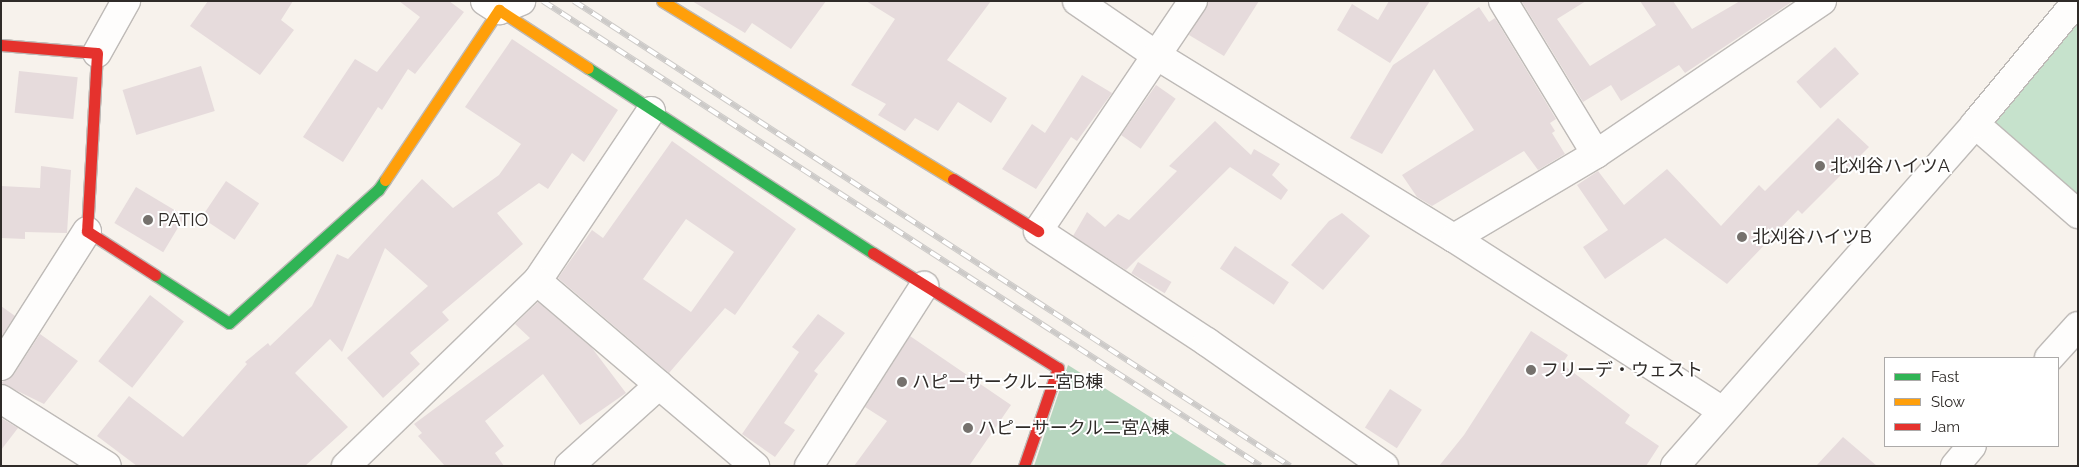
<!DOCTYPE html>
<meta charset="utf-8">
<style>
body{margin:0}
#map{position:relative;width:2079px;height:467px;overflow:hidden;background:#f7f2ec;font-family:Raleway,"Noto Sans JP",sans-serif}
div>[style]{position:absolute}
.green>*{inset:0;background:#c6e2cc}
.forest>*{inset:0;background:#b7d6bf}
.building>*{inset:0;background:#e6dbdc;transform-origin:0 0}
.roads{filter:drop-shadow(1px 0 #bebab7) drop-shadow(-1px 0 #bebab7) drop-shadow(0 1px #bebab7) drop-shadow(0 -1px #bebab7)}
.street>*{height:28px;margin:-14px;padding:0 14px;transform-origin:14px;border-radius:14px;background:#fefdfc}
.fast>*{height:11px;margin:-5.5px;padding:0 5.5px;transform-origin:5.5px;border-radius:5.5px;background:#30b455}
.slow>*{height:11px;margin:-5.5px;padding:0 5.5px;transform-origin:5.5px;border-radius:5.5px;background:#ff9f0a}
.jam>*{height:11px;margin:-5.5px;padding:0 5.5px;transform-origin:5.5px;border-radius:5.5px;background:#e5322d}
.rail>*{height:5.5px;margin-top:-2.75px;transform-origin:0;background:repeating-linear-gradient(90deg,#fff 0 11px,#cccac8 0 22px);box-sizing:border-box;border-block:1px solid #cccac8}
.dots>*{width:14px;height:14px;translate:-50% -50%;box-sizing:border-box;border:2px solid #fff;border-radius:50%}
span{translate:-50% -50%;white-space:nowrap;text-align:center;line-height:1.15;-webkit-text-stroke:4px #fff;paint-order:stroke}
.poi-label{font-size:18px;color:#2f2b28}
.left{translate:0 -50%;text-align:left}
.frame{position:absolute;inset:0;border:2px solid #2f2b28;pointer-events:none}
.legend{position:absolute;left:1884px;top:357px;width:175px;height:90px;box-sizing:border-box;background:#fff;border:1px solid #acaaa9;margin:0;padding:6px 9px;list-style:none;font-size:15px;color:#2f2b28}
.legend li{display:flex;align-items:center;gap:10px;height:25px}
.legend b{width:25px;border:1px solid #acaaa9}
</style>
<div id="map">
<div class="green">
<div style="clip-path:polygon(2078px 23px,2078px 212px,1982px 131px)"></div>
</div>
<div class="forest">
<div style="clip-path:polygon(1068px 365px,1228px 466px,1034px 466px)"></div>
</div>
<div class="building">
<div style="clip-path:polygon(208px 1px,293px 1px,281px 20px,294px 30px,260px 75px,190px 26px)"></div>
<div style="clip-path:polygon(399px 1px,449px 1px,464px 12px,415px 74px,408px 69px,382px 110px,378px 107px,343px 162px,303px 137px,355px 59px,377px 72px,420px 17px)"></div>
<div style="clip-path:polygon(692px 1px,826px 1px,791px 49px,752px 23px,745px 33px)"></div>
<div style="clip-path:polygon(866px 1px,991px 1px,947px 60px,1007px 98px,991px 123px,958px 102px,938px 131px,915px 118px,905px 131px,878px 115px,886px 104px,851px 85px,895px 19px)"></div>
<div style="clip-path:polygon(1208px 1px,1259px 1px,1224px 56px,1189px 35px)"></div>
<div style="clip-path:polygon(1389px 1px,1430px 1px,1390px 63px,1337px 30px,1352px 4px,1378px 20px)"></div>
<div style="clip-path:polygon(1586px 1px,1557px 19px,1590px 66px,1656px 25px,1640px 1px,1673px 1px,1692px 29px,1740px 1px,1793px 1px,1685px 73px,1679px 65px,1621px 101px,1611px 85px,1583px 102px,1522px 2px)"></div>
<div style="clip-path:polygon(1479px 7px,1489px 22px,1495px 18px,1556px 119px,1550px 123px,1555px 131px,1552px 133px,1565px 154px,1538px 170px,1524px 151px,1432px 206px,1417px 197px,1402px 175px,1474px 130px,1434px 69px,1382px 154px,1350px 138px,1393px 65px)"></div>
<div style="clip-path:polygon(512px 39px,618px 110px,584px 162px,572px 153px,548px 189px,539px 183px,497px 213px,523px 244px,442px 312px,449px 320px,410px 353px,420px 364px,383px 398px,347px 358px,428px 286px,385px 248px,342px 352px,330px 339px,295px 373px,348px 427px,305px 466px,137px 466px,97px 436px,129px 396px,183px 437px,247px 364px,245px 362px,268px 343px,270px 346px,312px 306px,337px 254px,348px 259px,422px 179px,453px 208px,499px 175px,521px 144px,465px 107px)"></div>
<div style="left:1835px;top:47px;width:36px;height:52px;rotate:48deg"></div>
<div style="left:201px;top:66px;width:47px;height:82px;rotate:73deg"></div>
<div style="left:19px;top:71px;width:59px;height:42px;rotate:6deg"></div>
<div style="clip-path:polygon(1082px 75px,1112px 93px,1077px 141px,1071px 137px,1036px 189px,1002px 169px,1032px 124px,1045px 133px)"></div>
<div style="left:1156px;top:85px;width:24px;height:61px;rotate:35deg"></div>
<div style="clip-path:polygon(1838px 118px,1869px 147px,1802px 214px,1798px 210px,1727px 284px,1665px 238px,1605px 279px,1583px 247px,1608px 230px,1577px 185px,1598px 171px,1624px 205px,1667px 169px,1721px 226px,1759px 185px,1765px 191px)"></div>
<div style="clip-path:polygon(1215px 121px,1251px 155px,1254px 149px,1280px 164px,1272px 175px,1288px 190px,1281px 200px,1230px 167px,1126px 270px,1073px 236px,1087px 212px,1105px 227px,1118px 214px,1129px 220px,1177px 171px,1169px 166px)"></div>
<div style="clip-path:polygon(evenodd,672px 141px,796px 229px,735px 315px,725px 308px,669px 373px,558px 278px,592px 230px,603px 238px,672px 141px,686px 219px,734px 252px,691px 312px,643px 279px,686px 219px)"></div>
<div style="clip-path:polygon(41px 166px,71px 170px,67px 233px,25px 232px,25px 239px,1px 238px,1px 186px,40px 188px)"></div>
<div style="left:226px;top:181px;width:40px;height:44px;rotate:34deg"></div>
<div style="left:136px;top:187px;width:57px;height:42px;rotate:31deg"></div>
<div style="clip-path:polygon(1342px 213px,1370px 236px,1323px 290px,1291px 265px,1329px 221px)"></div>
<div style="left:1235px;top:246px;width:65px;height:27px;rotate:34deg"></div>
<div style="left:1138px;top:262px;width:39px;height:13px;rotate:31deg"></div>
<div style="left:150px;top:295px;width:43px;height:84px;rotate:38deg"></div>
<div style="clip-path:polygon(538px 302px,592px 348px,626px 393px,580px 425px,543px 374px,485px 421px,504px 446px,495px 453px,504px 466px,445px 466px,418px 436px,422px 433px,414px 424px,530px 338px,515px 324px)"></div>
<div style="clip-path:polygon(1px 306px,15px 316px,1px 337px)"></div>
<div style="clip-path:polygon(818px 314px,845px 333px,814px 371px,818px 374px,784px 423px,795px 430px,775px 457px,742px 434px,799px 352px,792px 347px)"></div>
<div style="clip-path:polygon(1531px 331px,1568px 355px,1562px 364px,1630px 415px,1625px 423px,1659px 446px,1646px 466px,1439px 466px,1464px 435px)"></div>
<div style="clip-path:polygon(40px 334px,78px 361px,44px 404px,1px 383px,14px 374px)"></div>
<div style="clip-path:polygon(910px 336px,1011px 405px,969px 466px,854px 466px,887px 421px,865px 407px)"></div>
<div style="left:1390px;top:389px;width:38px;height:46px;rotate:33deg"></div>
<div style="clip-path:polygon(1px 418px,18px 428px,1px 450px)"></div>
<div style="clip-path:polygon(1843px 437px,1877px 466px,1816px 466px)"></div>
</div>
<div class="roads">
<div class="street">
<div style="left:485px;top:1px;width:17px;rotate:33deg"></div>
<div style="left:499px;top:10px;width:24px;rotate:-22deg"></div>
<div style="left:1077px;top:1px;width:96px;rotate:34.4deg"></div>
<div style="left:1156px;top:55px;width:350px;rotate:31.6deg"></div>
<div style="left:1454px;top:238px;width:165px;rotate:-30.6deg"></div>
<div style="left:1596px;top:154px;width:273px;rotate:-34.1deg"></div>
<div style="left:1193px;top:1px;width:277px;rotate:124deg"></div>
<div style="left:1038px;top:231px;width:202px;rotate:33.3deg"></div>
<div style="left:1207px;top:342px;width:216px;rotate:35deg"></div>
<div style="left:1503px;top:1px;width:179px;rotate:58.7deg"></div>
<div style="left:97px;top:53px;width:60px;rotate:-60.9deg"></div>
<div style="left:651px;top:111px;width:205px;rotate:123.8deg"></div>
<div style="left:537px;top:281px;width:160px;rotate:40.4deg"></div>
<div style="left:1975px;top:124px;width:137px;rotate:41.1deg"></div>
<div style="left:1454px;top:238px;width:318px;rotate:32.8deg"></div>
<div style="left:2049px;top:358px;width:43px;rotate:-47.8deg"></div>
<div style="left:1px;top:366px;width:160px;rotate:-57.5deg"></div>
<div style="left:1px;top:399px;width:125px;rotate:32.3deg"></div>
<div style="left:346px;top:466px;width:266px;rotate:-44.1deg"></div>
<div style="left:569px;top:466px;width:121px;rotate:-42deg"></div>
<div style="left:659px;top:385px;width:126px;rotate:40.2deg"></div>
<div style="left:809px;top:466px;width:214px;rotate:-57.4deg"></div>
<div style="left:1675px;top:466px;width:455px;rotate:-48.7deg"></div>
<div style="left:1975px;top:124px;width:160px;rotate:-50.3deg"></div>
<div style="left:1955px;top:466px;width:26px;rotate:-50deg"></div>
</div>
<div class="fast">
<div style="left:588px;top:68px;width:340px;rotate:33deg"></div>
<div style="left:155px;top:275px;width:88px;rotate:33deg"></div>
<div style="left:229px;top:323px;width:200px;rotate:-41.8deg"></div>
<div style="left:378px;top:190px;width:12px;rotate:-55deg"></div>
</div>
<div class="slow">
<div style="left:662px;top:1px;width:341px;rotate:31.5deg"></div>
<div style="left:385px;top:180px;width:205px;rotate:-56.2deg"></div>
<div style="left:499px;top:10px;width:106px;rotate:33.1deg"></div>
</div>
<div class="jam">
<div style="left:1px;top:45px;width:96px;rotate:4.8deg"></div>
<div style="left:97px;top:53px;width:178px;rotate:93.2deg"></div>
<div style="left:87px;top:231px;width:81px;rotate:32.9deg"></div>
<div style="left:953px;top:179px;width:100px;rotate:31.5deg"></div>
<div style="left:873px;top:253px;width:218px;rotate:31.9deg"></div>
<div style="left:1058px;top:368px;width:104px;rotate:109.1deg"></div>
</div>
</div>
<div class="rail">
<div style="left:543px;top:1px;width:855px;rotate:32.93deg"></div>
<div style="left:574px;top:1px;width:854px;rotate:33deg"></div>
</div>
<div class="dots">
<div style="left:1820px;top:166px;background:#75716d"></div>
<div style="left:148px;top:220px;background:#75716d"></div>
<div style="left:1742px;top:237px;background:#75716d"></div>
<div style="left:1531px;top:370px;background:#75716d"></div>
<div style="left:902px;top:382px;background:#75716d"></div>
<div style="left:968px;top:428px;background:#75716d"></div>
</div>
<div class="poi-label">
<span class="left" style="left:1830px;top:166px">北刈谷ハイツA</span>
<span class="left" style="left:158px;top:220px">PATIO</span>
<span class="left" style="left:1752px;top:237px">北刈谷ハイツB</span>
<span class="left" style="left:1541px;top:370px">フリーデ・ウェスト</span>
<span class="left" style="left:912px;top:382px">ハピーサークル二宮B棟</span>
<span class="left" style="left:978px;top:428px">ハピーサークル二宮A棟</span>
</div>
<div class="frame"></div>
<ul class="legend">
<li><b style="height:6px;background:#30b455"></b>Fast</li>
<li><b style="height:6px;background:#ff9f0a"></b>Slow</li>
<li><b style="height:6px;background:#e5322d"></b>Jam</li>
</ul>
</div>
